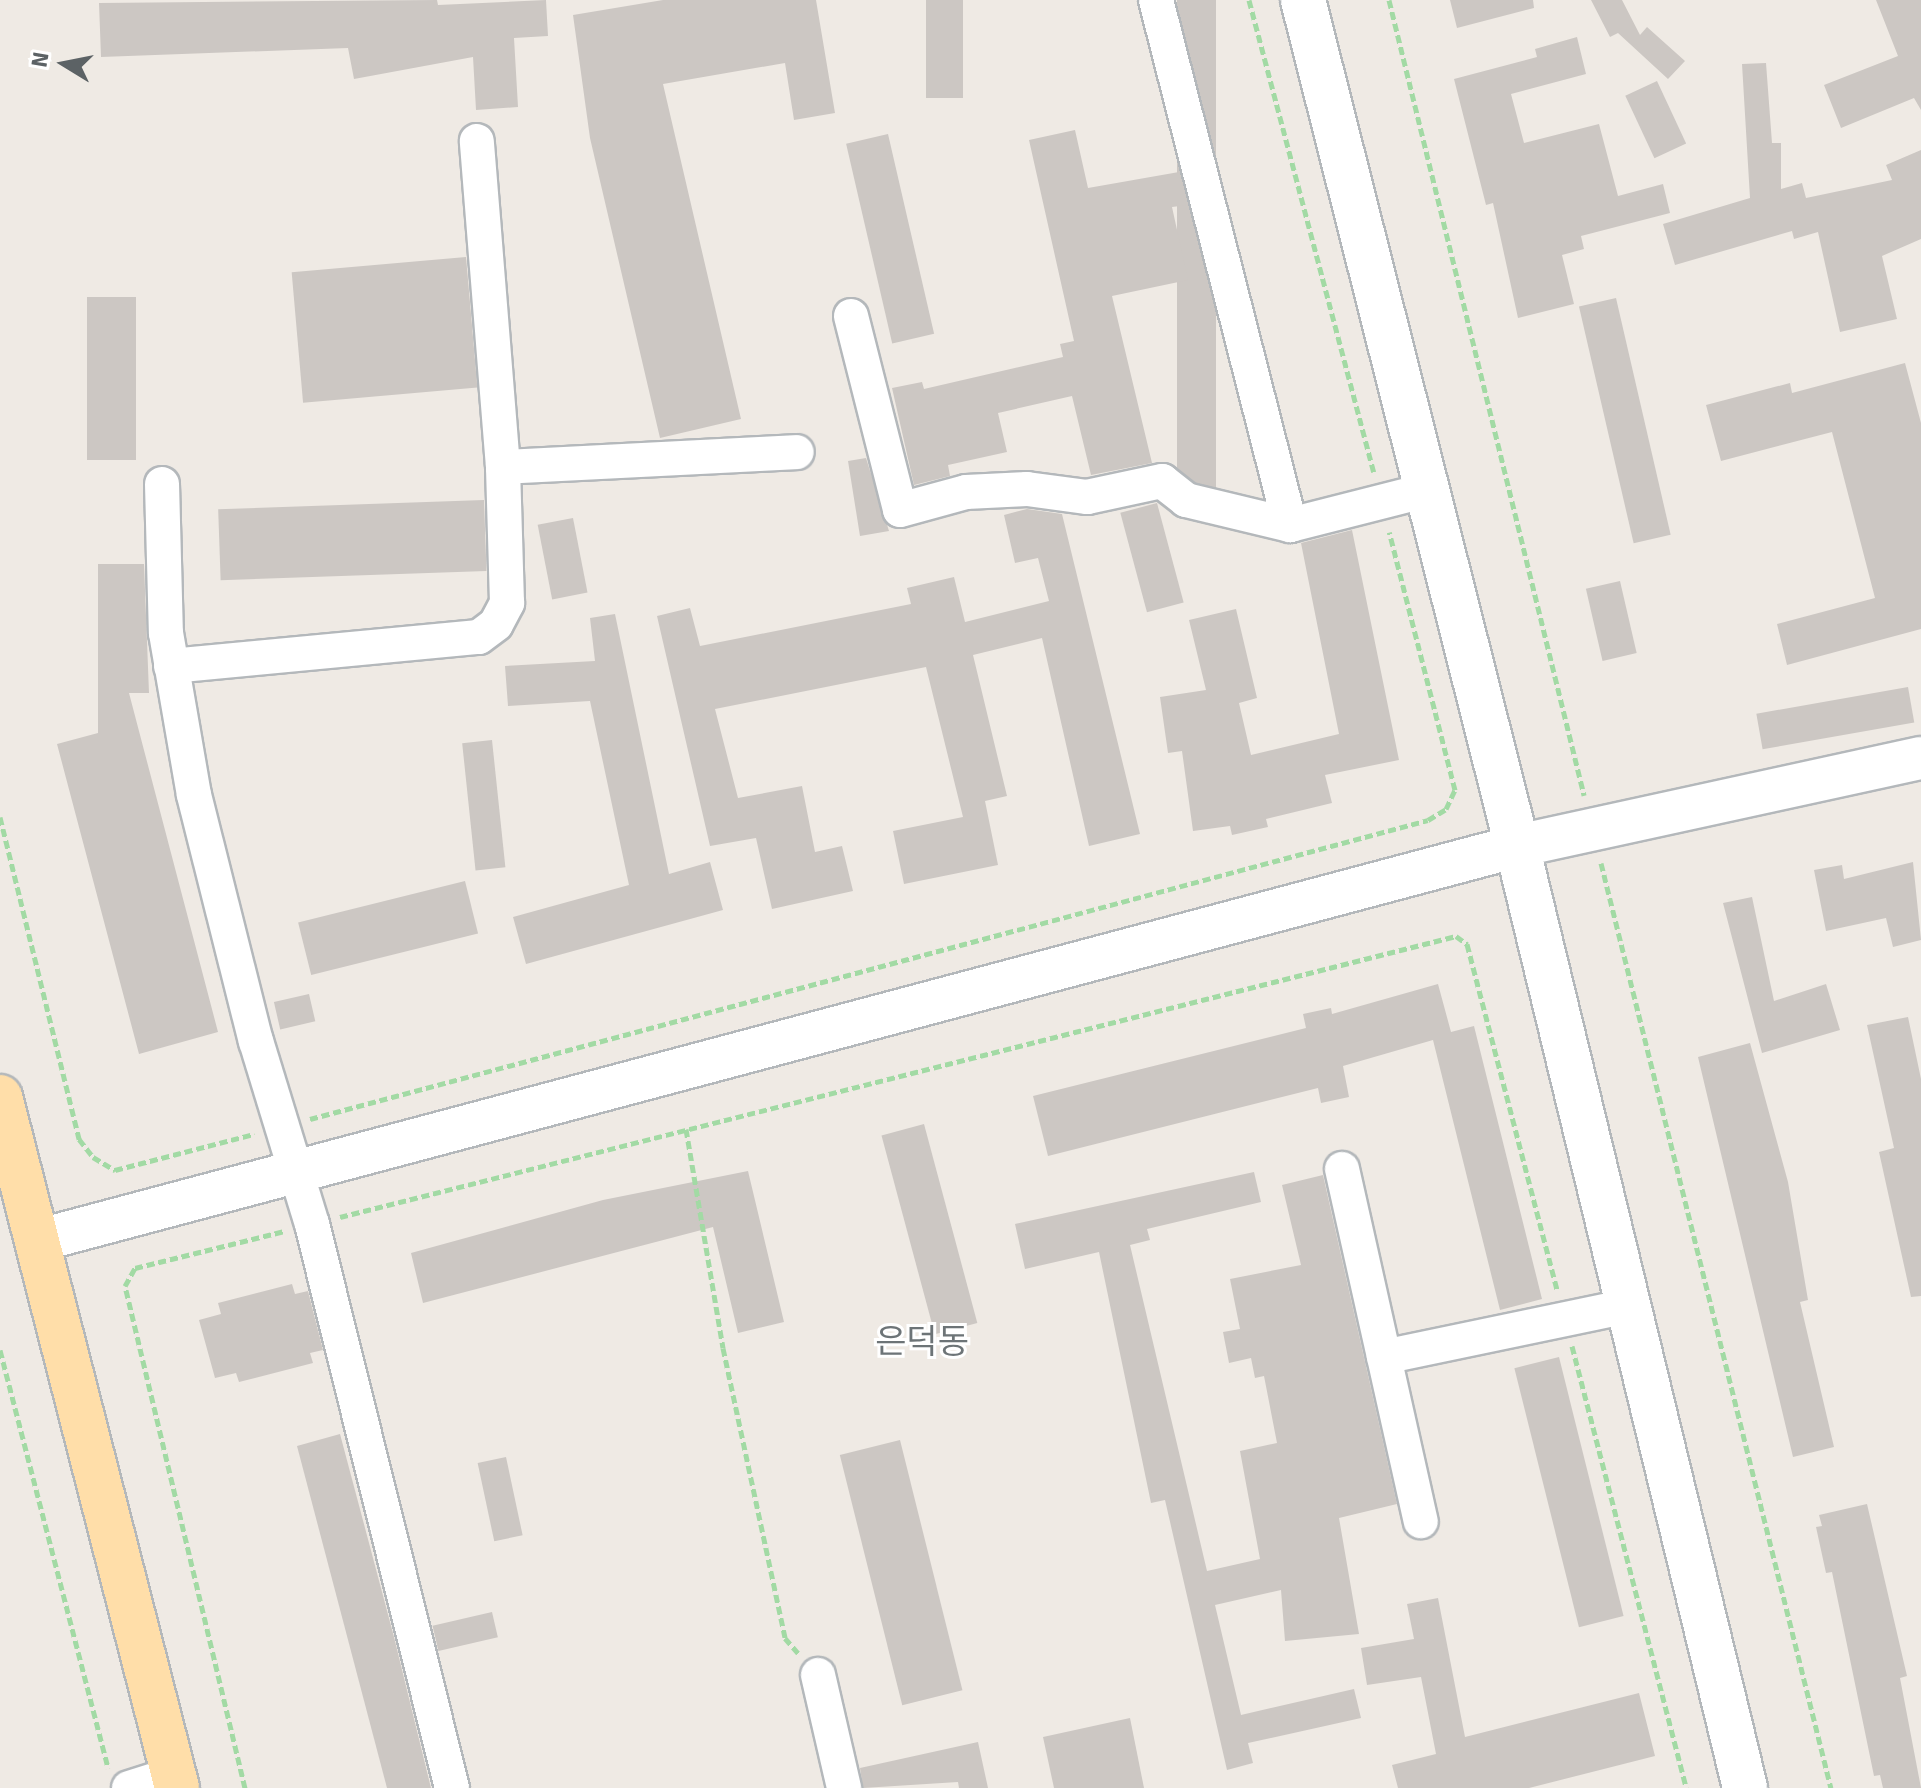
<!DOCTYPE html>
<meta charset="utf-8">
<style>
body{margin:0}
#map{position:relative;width:1921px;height:1788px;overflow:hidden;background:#efeae4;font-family:Signika,"Noto Sans KR",sans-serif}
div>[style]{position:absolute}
.building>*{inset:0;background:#ccc7c3;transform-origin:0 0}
.path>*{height:5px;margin-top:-2.5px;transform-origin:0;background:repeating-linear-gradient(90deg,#a2daa4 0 8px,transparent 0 12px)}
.roads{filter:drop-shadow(2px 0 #b4b8bb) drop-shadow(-2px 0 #b4b8bb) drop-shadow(0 2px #b4b8bb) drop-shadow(0 -2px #b4b8bb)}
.minor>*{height:34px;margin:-17px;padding:0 17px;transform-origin:17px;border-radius:17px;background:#fff}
.tertiary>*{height:42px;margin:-21px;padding:0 21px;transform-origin:21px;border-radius:21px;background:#fff}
.secondary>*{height:44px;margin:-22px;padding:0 22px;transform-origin:22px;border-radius:22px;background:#fff}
.primary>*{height:44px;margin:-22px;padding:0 22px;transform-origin:22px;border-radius:22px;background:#ffdea9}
span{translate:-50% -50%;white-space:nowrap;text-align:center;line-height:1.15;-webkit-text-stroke:6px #fff;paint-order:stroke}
.quarter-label{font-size:34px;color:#6d7477}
.north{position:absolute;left:24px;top:24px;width:80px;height:80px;-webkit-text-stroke:6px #fff;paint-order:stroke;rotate:280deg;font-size:22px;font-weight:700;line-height:32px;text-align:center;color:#5c6265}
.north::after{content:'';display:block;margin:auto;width:28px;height:36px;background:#5c6265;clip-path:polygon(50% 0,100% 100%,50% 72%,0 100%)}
</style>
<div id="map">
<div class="building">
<div style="clip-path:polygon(437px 0,438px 5px,546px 0,548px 36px,514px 38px,518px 107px,476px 110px,473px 57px,354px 79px,348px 48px,101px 57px,99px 3px)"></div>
<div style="clip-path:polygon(663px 0,816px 0,835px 113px,794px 120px,785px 63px,663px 84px,741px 419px,660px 438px,590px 138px,573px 15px)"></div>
<div style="left:926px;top:0;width:37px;height:98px"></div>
<div style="left:1177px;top:0;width:39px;height:517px"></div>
<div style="clip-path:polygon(1450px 0,1533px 0,1534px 8px,1457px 28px)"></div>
<div style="clip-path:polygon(1591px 0,1622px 0,1640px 35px,1647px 27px,1685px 61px,1668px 79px,1618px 33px,1610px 37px)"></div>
<div style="clip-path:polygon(1876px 0,1921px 0,1921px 110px,1914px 98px,1841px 128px,1824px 85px,1898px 56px)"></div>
<div style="clip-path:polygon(1577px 37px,1586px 74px,1511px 94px,1524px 143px,1599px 124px,1618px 196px,1663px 184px,1670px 213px,1581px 236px,1584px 249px,1562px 255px,1574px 304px,1518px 318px,1493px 203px,1486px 205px,1454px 79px,1537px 57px,1535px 49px)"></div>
<div style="clip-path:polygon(1766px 63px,1772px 143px,1781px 143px,1781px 189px,1802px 183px,1806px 198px,1892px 180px,1886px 165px,1921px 150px,1921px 239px,1882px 256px,1897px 319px,1840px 332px,1818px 232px,1794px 239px,1792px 231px,1675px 265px,1663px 224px,1750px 198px,1742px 64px)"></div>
<div style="left:1657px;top:81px;width:69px;height:35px;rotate:65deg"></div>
<div style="clip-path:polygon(1075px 130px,1088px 188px,1179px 172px,1188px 205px,1172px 207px,1188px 280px,1112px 296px,1152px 463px,1091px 475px,1072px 396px,998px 413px,1007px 452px,948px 465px,950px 476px,914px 485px,892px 388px,922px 382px,924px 389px,1063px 357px,1060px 344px,1074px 341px,1029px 140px)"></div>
<div style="left:888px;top:134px;width:205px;height:43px;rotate:77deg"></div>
<div style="left:466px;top:257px;width:131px;height:175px;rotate:85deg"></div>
<div style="left:87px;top:297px;width:49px;height:163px"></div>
<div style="left:1616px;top:298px;width:243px;height:38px;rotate:77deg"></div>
<div style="clip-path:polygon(1905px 363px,1921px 423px,1921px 629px,1787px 665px,1777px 624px,1875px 598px,1832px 432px,1721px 461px,1706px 405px,1790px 383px,1792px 393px)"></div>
<div style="clip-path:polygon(866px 458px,889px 531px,860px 536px,848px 461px)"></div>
<div style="left:484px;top:500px;width:71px;height:266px;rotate:88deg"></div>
<div style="left:1157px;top:503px;width:103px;height:38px;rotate:75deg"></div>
<div style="clip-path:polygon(1027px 509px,1062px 514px,1140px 834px,1089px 846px,1042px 638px,973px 655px,1007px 796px,985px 801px,998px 865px,904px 884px,893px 831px,963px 817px,926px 667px,715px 709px,738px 798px,802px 786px,815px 852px,842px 846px,853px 891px,772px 909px,756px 838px,710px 846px,657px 616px,690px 608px,700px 646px,911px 604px,907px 588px,954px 577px,965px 622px,1049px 601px,1038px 558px,1015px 563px,1004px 515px)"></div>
<div style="left:573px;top:518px;width:76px;height:36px;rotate:79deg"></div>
<div style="clip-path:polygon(1352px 530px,1399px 760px,1325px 775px,1332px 803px,1266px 819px,1268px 827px,1232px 835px,1230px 826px,1193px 831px,1182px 751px,1168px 753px,1160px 697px,1206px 690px,1189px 620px,1236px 609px,1257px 698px,1239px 703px,1251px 755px,1339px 734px,1301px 543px)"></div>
<div style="clip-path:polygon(98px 564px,144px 564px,149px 693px,129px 693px,218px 1032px,139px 1054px,57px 744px,98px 733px)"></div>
<div style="left:1620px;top:581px;width:74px;height:35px;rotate:77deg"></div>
<div style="clip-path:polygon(615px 614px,669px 874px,710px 862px,723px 910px,526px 964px,513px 917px,629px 885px,590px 701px,508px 706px,505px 666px,595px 661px,590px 618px)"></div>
<div style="left:1908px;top:687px;width:36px;height:154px;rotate:80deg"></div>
<div style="left:492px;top:740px;width:128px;height:30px;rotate:84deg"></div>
<div style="clip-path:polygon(1913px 862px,1921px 940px,1893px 947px,1886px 918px,1826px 931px,1814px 870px,1842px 865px,1844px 879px)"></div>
<div style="left:465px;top:881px;width:54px;height:172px;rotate:76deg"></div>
<div style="clip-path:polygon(1752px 897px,1774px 1001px,1826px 984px,1840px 1030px,1762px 1053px,1723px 903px)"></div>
<div style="clip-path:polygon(1438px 984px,1451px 1032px,1474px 1026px,1542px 1299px,1500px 1310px,1433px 1040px,1343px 1066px,1349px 1097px,1321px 1103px,1318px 1088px,1048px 1156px,1033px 1096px,1306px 1028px,1303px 1014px,1331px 1008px,1332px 1014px)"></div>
<div style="left:309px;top:994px;width:28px;height:36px;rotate:77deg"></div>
<div style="clip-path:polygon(1908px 1017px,1921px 1079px,1921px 1296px,1911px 1297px,1879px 1152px,1894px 1148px,1867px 1025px)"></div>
<div style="clip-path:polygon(1750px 1043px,1788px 1182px,1808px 1300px,1800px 1302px,1834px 1447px,1793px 1457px,1698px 1057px)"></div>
<div style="left:924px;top:1124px;width:206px;height:44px;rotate:75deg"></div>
<div style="clip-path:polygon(748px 1171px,784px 1322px,738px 1333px,713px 1227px,423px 1303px,411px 1253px,603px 1200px)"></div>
<div style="clip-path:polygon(1254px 1172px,1261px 1202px,1147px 1229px,1150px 1240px,1130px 1245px,1207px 1571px,1260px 1559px,1240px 1451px,1277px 1443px,1264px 1376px,1255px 1378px,1251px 1358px,1229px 1363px,1223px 1332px,1240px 1329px,1230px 1279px,1301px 1265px,1282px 1185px,1323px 1175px,1397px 1504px,1339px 1518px,1359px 1634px,1285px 1641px,1281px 1590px,1215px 1605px,1241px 1715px,1354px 1689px,1361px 1718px,1248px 1743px,1253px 1763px,1227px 1770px,1165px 1500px,1151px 1503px,1099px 1252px,1025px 1269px,1015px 1224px)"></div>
<div style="clip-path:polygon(292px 1284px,295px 1294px,308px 1291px,323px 1350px,310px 1353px,313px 1363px,239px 1382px,236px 1373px,215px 1378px,199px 1320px,221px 1314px,218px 1303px)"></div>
<div style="left:1559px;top:1357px;width:267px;height:46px;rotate:76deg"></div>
<div style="clip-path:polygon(340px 1434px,394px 1637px,431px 1788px,387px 1788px,297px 1446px)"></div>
<div style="left:900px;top:1440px;width:258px;height:62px;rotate:76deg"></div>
<div style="left:506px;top:1457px;width:80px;height:29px;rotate:78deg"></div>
<div style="clip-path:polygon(1867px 1504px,1907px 1676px,1900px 1678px,1921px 1788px,1883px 1788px,1880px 1775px,1874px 1776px,1832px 1572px,1826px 1573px,1816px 1527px,1822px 1526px,1819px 1515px)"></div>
<div style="clip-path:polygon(1438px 1598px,1465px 1737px,1639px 1693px,1655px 1756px,1529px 1788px,1398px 1788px,1392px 1765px,1436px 1754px,1421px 1677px,1367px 1685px,1361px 1648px,1414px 1639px,1407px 1604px)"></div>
<div style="left:492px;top:1612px;width:26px;height:61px;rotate:77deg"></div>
<div style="clip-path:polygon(1130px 1718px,1144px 1788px,1054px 1788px,1043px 1737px)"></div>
<div style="clip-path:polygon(978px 1742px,988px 1788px,959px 1788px,958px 1782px,863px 1788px,860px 1768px)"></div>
</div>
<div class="path">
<div style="left:1249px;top:0;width:488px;rotate:75.2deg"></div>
<div style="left:1389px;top:0;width:819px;rotate:76.22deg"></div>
<div style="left:0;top:817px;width:332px;rotate:76.2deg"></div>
<div style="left:79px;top:1139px;width:23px;rotate:52deg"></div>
<div style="left:93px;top:1157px;width:26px;rotate:31deg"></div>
<div style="left:115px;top:1170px;width:144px;rotate:-14.5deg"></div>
<div style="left:1601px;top:863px;width:953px;rotate:76.04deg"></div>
<div style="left:310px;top:1119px;width:1157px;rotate:-14.97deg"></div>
<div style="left:1428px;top:820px;width:21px;rotate:-31deg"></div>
<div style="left:1446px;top:809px;width:21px;rotate:-65deg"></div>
<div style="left:1455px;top:790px;width:266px;rotate:-104.3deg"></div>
<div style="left:686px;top:1129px;width:222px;rotate:80.4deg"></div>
<div style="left:723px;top:1348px;width:297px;rotate:77.9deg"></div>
<div style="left:785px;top:1638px;width:20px;rotate:49deg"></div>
<div style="left:340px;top:1217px;width:1151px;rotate:-14.13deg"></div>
<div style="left:1456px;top:936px;width:14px;rotate:36deg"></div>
<div style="left:1467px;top:944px;width:358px;rotate:75.4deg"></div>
<div style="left:1572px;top:1346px;width:456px;rotate:75.5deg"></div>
<div style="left:0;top:1350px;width:432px;rotate:75.5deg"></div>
<div style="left:245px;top:1788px;width:516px;rotate:-103.44deg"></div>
<div style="left:125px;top:1286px;width:21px;rotate:-61deg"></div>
<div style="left:135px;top:1268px;width:154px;rotate:-13.9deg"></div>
</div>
<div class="roads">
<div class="minor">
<div style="left:1156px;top:0;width:542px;rotate:75.68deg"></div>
<div style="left:851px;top:316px;width:200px;rotate:75.8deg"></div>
<div style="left:900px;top:510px;width:68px;rotate:-15.3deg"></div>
<div style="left:966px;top:492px;width:61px;rotate:-2.8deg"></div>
<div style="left:1027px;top:489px;width:61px;rotate:7.6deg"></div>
<div style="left:1087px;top:497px;width:77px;rotate:-12deg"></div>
<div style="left:1162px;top:481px;width:31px;rotate:38deg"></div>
<div style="left:1186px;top:500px;width:107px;rotate:13.5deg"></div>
<div style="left:1290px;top:525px;width:141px;rotate:-14.3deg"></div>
<div style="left:503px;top:467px;width:294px;rotate:-2.9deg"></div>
<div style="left:162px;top:484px;width:149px;rotate:88.5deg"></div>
<div style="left:166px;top:633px;width:164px;rotate:80.2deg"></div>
<div style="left:194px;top:795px;width:254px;rotate:75.9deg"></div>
<div style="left:256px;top:1041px;width:191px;rotate:73deg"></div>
<div style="left:312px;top:1224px;width:581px;rotate:76.06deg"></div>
<div style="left:171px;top:666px;width:309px;rotate:-5.4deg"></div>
<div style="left:479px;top:637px;width:21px;rotate:-37deg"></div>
<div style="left:496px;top:624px;width:24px;rotate:-62deg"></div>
<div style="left:507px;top:603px;width:136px;rotate:-91.7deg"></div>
<div style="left:503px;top:467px;width:327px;rotate:-94.6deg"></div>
<div style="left:1342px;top:1169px;width:361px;rotate:77.4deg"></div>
<div style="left:1384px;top:1357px;width:249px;rotate:-11.8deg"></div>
<div style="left:818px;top:1675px;width:116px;rotate:77deg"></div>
<div style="left:129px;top:1788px;width:46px;rotate:-17.7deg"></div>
</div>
<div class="tertiary">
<div style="left:36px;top:1241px;width:1533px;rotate:-14.93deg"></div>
<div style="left:1517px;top:846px;width:413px;rotate:-12.3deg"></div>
</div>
<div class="secondary">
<div style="left:1303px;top:0;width:873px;rotate:75.8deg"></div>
<div style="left:1517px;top:846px;width:969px;rotate:76.39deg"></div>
</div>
<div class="primary">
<div style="left:0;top:1097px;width:713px;rotate:75.63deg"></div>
</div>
</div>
<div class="quarter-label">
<span style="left:922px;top:1343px">은덕동</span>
</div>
<div class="north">N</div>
</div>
